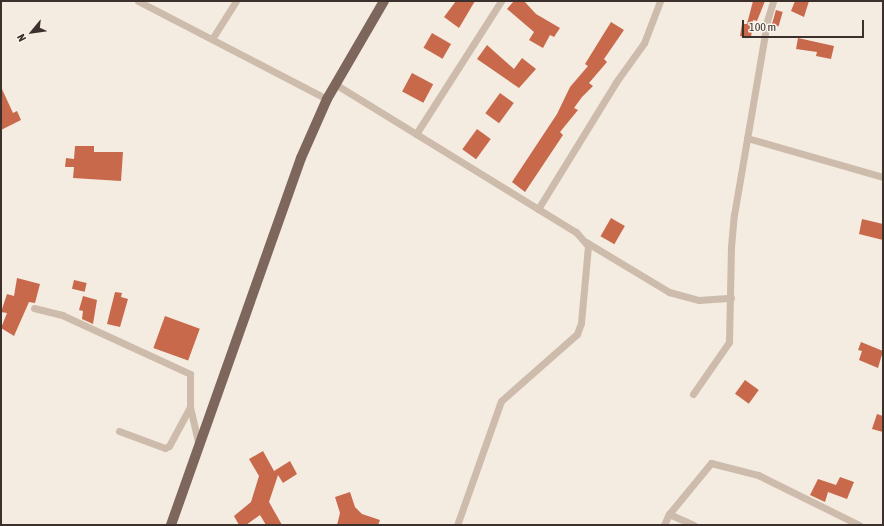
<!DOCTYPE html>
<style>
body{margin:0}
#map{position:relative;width:884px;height:526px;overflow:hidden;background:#f4ebe1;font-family:"Asap Condensed",sans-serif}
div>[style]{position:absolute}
.building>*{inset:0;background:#c8694b;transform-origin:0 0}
.street>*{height:7px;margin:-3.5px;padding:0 3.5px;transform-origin:3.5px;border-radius:3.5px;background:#cdbbac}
.primary>*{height:10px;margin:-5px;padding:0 5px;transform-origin:5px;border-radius:5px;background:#7d675c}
span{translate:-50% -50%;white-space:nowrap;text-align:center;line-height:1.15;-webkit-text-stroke:3px #fbf5ee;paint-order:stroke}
.frame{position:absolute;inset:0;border:2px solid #3b302b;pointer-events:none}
.north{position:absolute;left:12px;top:12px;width:40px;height:40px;-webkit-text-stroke:3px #fbf5ee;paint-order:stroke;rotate:241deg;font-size:11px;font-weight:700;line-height:16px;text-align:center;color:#3b302b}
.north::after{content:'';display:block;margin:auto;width:14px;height:18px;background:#3b302b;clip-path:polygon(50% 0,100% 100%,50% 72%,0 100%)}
.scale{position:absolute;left:742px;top:20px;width:122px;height:18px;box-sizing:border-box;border:2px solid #3b302b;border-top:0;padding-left:5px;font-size:12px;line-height:14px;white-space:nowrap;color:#3b302b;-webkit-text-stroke:3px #fbf5ee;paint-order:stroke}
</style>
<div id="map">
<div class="building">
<div style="clip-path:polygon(456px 1px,475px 1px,459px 28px,444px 17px)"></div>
<div style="clip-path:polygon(514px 1px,524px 1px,536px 14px,560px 28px,554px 37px,550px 35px,543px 48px,529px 40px,534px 32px,507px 9px)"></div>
<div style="clip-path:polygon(753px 1px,765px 1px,757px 21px,753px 20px,751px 38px,740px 36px,742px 24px,747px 24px)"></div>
<div style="clip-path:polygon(795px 1px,809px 1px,804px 17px,791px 11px)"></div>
<div style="left:776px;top:10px;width:7px;height:15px;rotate:16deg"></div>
<div style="clip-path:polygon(611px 22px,624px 30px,604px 59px,607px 62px,589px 83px,593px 86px,582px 97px,574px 108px,578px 110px,560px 132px,563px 135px,525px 192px,512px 182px,557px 114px,570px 87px,588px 66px,585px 64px)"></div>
<div style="left:432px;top:33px;width:22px;height:17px;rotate:30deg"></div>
<div style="clip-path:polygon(798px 38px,834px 46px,831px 59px,816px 56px,817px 52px,796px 49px)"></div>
<div style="clip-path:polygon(487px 45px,514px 69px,522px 58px,536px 69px,519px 88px,477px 59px)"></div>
<div style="left:412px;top:73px;width:24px;height:21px;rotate:28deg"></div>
<div style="clip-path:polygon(1px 87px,13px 113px,17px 111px,21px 120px,1px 130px)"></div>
<div style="left:500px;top:93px;width:17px;height:25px;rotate:36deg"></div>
<div style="left:477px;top:129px;width:17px;height:25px;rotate:36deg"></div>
<div style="clip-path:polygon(75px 146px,94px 146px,94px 152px,123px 152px,121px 181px,73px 178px,74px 167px,65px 167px,66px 158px,74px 159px)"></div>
<div style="left:611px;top:218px;width:16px;height:21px;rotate:30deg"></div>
<div style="clip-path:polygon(862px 219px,883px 224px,883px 240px,859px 234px)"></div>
<div style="clip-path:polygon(17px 278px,40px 284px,35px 303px,29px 302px,14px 336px,1px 328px,7px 313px,1px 312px,7px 294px,14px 296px)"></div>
<div style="left:74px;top:280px;width:13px;height:9px;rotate:13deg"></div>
<div style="clip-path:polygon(115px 292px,122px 293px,121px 297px,128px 299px,120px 327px,107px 324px)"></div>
<div style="clip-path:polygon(83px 296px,97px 300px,93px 324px,82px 319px,83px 311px,79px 310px)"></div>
<div style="left:165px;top:316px;width:37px;height:34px;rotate:20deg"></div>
<div style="clip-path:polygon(861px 342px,883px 351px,878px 368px,859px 360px,862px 351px,858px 350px)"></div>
<div style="left:745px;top:380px;width:17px;height:17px;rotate:36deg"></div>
<div style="clip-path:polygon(877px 414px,883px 416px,883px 432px,872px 429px)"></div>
<div style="clip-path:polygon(263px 451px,274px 471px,290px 461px,297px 474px,283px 483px,278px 475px,269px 502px,282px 525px,266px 525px,260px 515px,246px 525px,239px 525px,234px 516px,251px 502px,259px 476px,249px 459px)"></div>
<div style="clip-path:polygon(840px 477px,854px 482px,847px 499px,828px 492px,825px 502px,810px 495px,818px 479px,836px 485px)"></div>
<div style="clip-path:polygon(350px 492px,355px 507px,362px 514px,380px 520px,378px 525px,337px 525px,340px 513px,335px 497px)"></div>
</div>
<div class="street">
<div style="left:138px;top:1px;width:213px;rotate:27.4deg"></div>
<div style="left:212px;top:39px;width:45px;rotate:-57.7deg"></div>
<div style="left:335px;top:84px;width:283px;rotate:31.6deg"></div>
<div style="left:576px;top:232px;width:18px;rotate:49deg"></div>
<div style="left:588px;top:246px;width:77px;rotate:95.2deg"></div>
<div style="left:581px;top:323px;width:12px;rotate:110deg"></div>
<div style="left:577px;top:334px;width:101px;rotate:138.6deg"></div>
<div style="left:501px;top:401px;width:132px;rotate:109.5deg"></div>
<div style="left:416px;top:134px;width:158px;rotate:-57.4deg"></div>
<div style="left:747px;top:138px;width:141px;rotate:16deg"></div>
<div style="left:538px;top:209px;width:149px;rotate:-58.4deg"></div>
<div style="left:616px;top:82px;width:48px;rotate:-54.3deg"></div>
<div style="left:644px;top:43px;width:45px;rotate:-69.1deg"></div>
<div style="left:586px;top:242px;width:97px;rotate:31.1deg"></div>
<div style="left:669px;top:292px;width:31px;rotate:15deg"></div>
<div style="left:699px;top:300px;width:32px;rotate:-4deg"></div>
<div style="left:34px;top:308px;width:29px;rotate:14deg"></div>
<div style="left:62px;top:315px;width:141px;rotate:24.7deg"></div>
<div style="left:190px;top:374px;width:33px;rotate:90deg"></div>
<div style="left:190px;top:407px;width:39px;rotate:77deg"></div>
<div style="left:693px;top:394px;width:63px;rotate:-55.3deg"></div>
<div style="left:729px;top:342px;width:95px;rotate:-88.8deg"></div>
<div style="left:731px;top:247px;width:32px;rotate:-85deg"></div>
<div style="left:734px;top:215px;width:197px;rotate:-80.3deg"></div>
<div style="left:767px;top:21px;width:21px;rotate:-73deg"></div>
<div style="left:119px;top:431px;width:49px;rotate:20.3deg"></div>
<div style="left:165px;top:448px;width:4px;rotate:-27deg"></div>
<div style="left:169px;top:446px;width:44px;rotate:-61.7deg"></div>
<div style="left:669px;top:514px;width:27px;rotate:24deg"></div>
<div style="left:664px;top:525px;width:12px;rotate:-66deg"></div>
<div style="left:669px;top:514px;width:66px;rotate:-50.5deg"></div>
<div style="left:711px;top:463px;width:49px;rotate:14.3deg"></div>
<div style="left:758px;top:475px;width:113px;rotate:26.3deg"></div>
</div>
<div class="primary">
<div style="left:171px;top:525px;width:389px;rotate:-70.5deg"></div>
<div style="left:301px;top:158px;width:64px;rotate:-66.2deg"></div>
<div style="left:327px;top:99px;width:113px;rotate:-59.8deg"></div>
</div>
<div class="frame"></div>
<div class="north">N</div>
<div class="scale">100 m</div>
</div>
